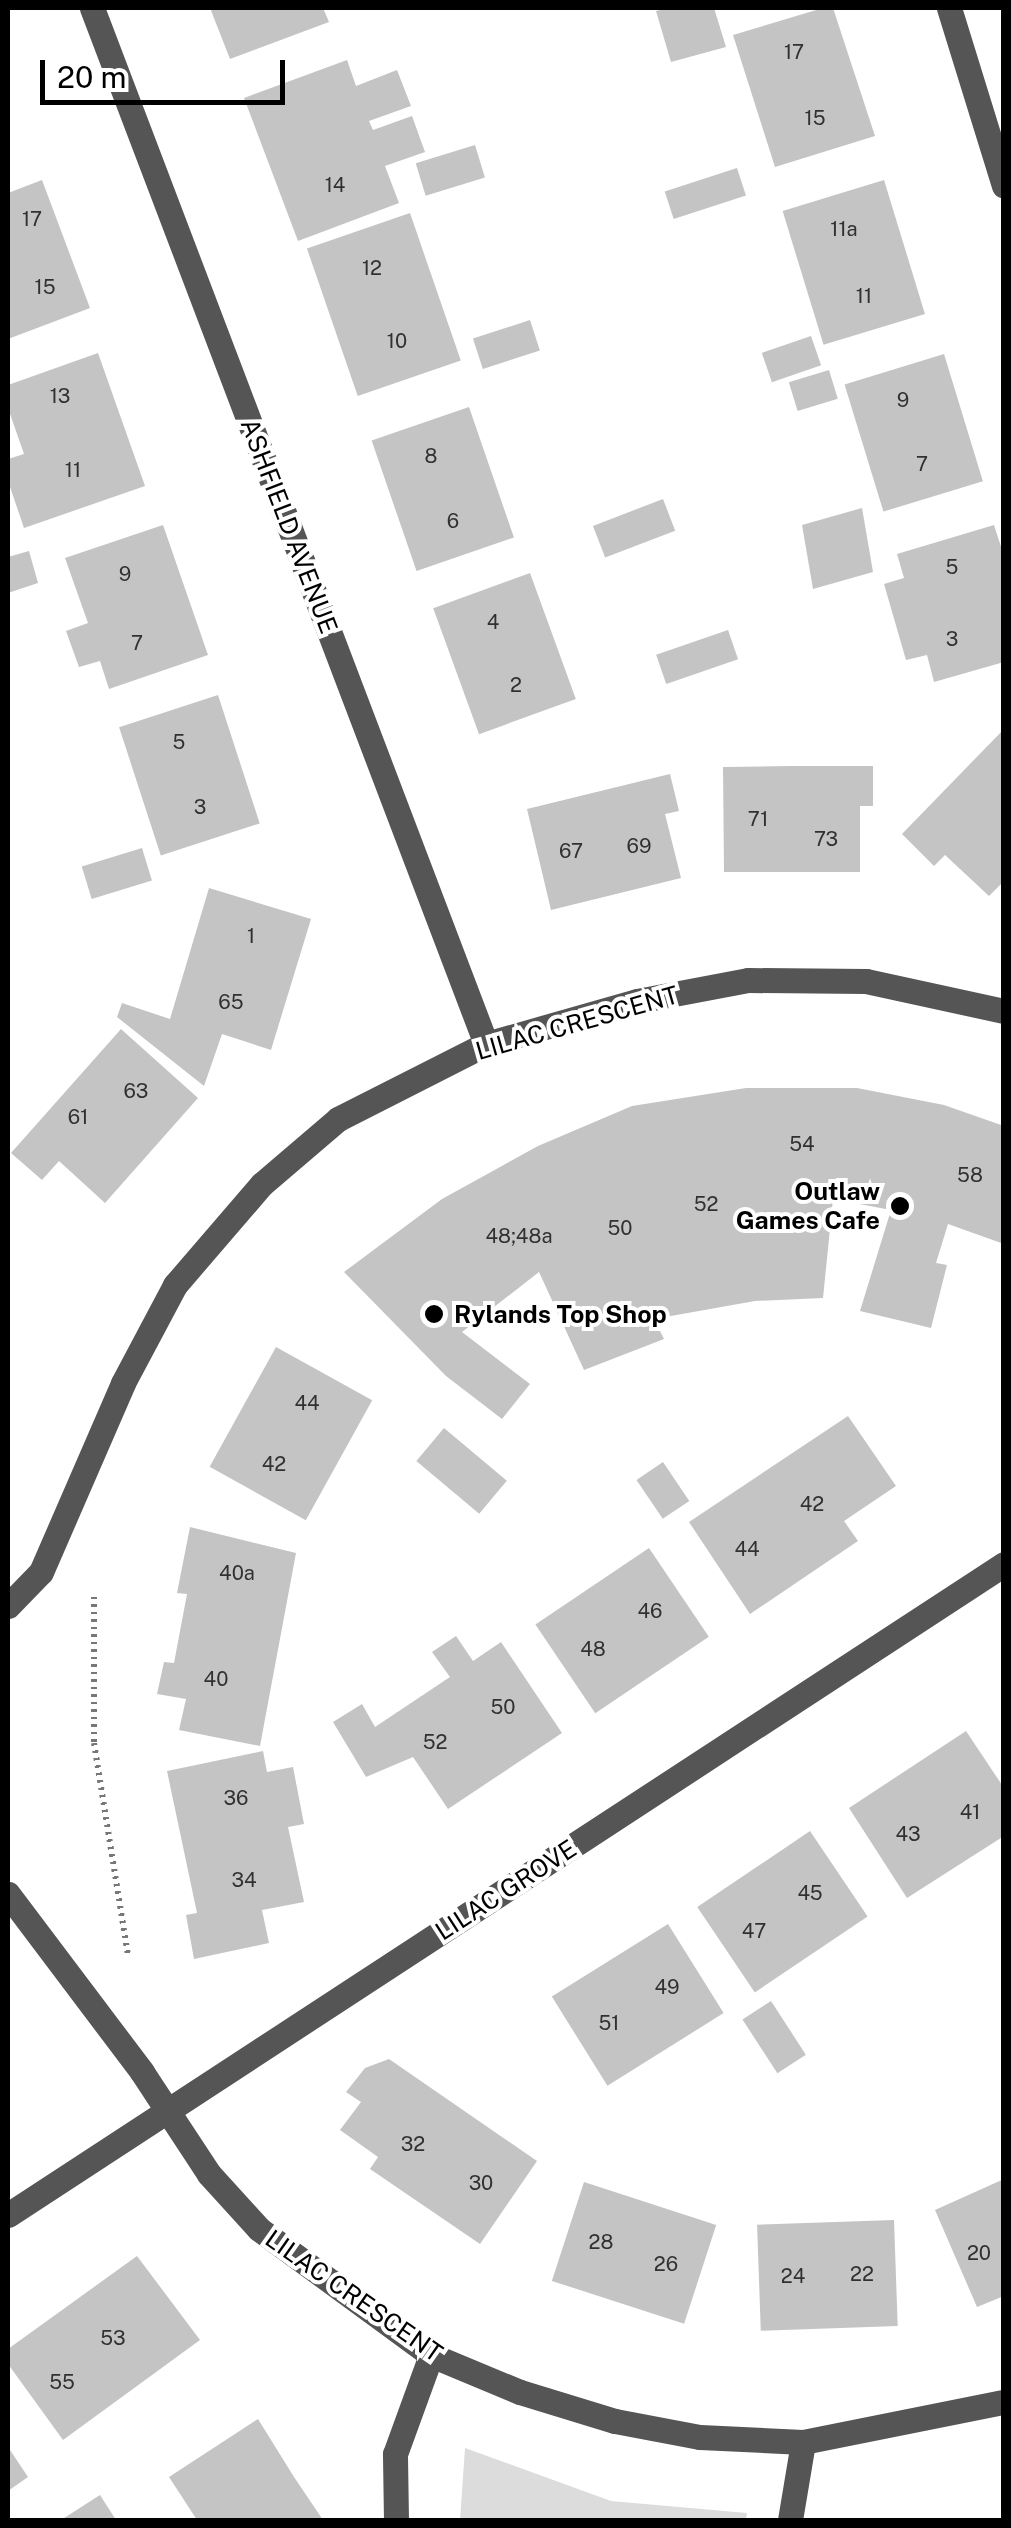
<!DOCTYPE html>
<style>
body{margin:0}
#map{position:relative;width:1011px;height:2528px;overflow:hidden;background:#fff;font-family:"Public Sans",sans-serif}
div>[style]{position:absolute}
.green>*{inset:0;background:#dcdcdc}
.building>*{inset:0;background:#c4c4c4;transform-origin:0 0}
.path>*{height:6px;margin-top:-3px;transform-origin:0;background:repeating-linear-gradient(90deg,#777 0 2.5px,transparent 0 7.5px)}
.minor>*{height:25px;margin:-12.5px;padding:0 12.5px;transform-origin:12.5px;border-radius:12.5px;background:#555}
.dots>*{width:28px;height:28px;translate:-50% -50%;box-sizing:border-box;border:5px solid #fff;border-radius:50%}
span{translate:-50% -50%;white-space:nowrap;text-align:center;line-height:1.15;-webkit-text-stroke:8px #fff;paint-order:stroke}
.number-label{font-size:20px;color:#313131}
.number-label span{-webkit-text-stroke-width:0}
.street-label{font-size:25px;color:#000}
.poi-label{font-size:25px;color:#000;font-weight:700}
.right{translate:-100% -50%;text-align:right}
.left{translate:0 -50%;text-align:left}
.frame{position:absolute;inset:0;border:10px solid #000;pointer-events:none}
.scale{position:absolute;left:40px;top:60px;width:245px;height:45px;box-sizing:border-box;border:5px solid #000;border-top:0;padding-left:12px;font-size:30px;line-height:35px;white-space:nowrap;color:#000;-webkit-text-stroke:8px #fff;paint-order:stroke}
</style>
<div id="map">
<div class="green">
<div style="clip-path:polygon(465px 2448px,611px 2501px,747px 2513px,746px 2520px,460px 2520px)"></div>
</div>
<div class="building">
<div style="clip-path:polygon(210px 8px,323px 8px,329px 22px,230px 59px)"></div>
<div style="clip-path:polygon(668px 8px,714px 8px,726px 47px,671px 62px,656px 11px)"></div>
<div style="clip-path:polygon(823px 8px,833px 8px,875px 136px,775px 167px,733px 35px)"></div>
<div style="clip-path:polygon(347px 60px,356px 86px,397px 70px,411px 106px,369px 121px,373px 130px,412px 116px,425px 152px,385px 166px,399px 203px,298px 241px,244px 98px)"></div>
<div style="left:475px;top:145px;width:34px;height:62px;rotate:73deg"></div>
<div style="left:737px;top:168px;width:29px;height:76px;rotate:72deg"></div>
<div style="clip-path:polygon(42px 180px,90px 308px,8px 339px,8px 193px)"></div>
<div style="left:884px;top:180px;width:140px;height:106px;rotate:73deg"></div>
<div style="left:410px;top:213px;width:156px;height:109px;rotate:71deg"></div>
<div style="left:530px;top:320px;width:32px;height:60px;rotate:72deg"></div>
<div style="left:811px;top:336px;width:31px;height:52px;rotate:71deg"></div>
<div style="clip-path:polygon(98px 353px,145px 486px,24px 528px,8px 481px,8px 459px,24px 454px,8px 408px,8px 385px)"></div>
<div style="left:944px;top:354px;width:133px;height:104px;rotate:73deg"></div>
<div style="left:829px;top:370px;width:30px;height:42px;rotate:73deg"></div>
<div style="left:469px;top:407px;width:138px;height:103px;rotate:71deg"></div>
<div style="left:663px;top:499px;width:34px;height:75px;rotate:69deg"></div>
<div style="clip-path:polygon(862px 508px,873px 572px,813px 589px,802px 525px)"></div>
<div style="clip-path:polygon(163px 525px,208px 655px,109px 689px,100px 661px,79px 667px,66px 631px,88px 623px,65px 558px)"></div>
<div style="clip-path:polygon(994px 525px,1004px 556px,1004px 662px,934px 682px,927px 655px,906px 660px,884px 584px,904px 578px,897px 554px)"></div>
<div style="clip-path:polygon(29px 551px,38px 583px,8px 593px,8px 557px)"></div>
<div style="left:530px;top:573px;width:134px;height:103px;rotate:70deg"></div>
<div style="left:728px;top:630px;width:31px;height:76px;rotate:71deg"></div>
<div style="left:218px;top:695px;width:135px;height:104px;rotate:72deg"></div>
<div style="clip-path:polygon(1004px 729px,1004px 881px,989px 896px,945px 855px,934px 866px,902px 834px)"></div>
<div style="clip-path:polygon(791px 766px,873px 766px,873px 806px,860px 806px,860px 872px,724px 872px,723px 767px)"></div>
<div style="clip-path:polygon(670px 774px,679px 811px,665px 814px,681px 878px,551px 910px,527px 809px)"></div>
<div style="left:142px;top:848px;width:34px;height:63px;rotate:73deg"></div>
<div style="clip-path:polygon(209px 888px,311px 919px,271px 1050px,222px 1034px,204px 1086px,117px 1017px,122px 1003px,170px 1019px)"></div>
<div style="clip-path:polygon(121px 1029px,198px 1098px,105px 1203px,59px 1161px,42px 1180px,11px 1153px)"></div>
<div style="clip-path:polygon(746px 1088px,857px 1088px,944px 1105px,1004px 1126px,1004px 1244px,948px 1224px,936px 1263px,947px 1265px,931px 1328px,860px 1311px,891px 1210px,833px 1199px,823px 1298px,755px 1301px,654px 1319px,664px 1339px,584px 1370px,539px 1272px,462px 1332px,530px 1384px,502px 1419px,446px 1376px,344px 1272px,442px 1199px,538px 1146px,632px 1106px)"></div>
<div style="left:276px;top:1347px;width:110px;height:137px;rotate:29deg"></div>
<div style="clip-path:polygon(848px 1416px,896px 1486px,844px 1521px,858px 1541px,750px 1614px,689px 1522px)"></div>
<div style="left:444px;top:1428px;width:82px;height:43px;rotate:40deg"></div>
<div style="left:663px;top:1462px;width:47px;height:32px;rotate:56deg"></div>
<div style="clip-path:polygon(190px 1527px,296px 1553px,260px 1746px,179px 1730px,186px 1699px,157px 1694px,164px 1662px,174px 1663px,187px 1594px,177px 1593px)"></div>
<div style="left:649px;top:1548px;width:107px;height:137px;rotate:56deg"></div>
<div style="clip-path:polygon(456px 1636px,473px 1661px,501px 1642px,562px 1733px,448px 1809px,413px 1757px,366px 1777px,333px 1722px,362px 1704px,375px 1727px,450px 1677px,432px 1652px)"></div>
<div style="clip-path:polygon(966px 1731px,1004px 1788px,1004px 1836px,907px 1898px,849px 1808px)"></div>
<div style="clip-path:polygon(263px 1751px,267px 1772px,293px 1767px,304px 1824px,288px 1827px,304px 1902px,262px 1910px,269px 1943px,194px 1959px,186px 1915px,197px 1913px,167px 1771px)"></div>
<div style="left:810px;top:1831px;width:103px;height:136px;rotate:56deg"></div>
<div style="left:668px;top:1924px;width:105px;height:137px;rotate:58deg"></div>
<div style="left:771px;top:2001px;width:64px;height:34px;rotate:57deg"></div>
<div style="clip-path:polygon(389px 2059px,537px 2161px,480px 2244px,370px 2169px,378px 2157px,340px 2130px,361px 2102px,346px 2092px,365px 2068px)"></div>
<div style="clip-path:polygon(1004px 2179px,1004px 2296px,977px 2307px,935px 2210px)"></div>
<div style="left:584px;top:2182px;width:139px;height:104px;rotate:18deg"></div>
<div style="left:894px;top:2220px;width:106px;height:137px;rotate:88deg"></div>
<div style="clip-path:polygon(137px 2256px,200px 2340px,63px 2440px,8px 2364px,8px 2349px)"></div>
<div style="clip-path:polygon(258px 2419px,294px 2477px,323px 2520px,197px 2520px,169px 2477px)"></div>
<div style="clip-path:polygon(8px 2447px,28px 2477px,8px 2491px)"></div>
<div style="clip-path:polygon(100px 2495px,116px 2520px,61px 2520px)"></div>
</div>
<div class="path">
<div style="left:94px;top:1597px;width:146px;rotate:90deg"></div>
<div style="left:94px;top:1743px;width:216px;rotate:80.9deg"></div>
</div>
<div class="minor">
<div style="left:92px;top:8px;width:1108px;rotate:69.18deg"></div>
<div style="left:949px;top:8px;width:186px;rotate:72.8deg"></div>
<div style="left:8px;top:1606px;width:47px;rotate:-45.9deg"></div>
<div style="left:41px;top:1572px;width:206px;rotate:-66.5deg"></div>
<div style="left:123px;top:1383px;width:111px;rotate:-62deg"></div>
<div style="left:175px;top:1285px;width:133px;rotate:-49.3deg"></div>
<div style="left:262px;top:1184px;width:100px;rotate:-40.5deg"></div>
<div style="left:338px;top:1119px;width:166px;rotate:-26.9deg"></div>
<div style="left:486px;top:1044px;width:157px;rotate:-15.9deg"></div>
<div style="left:637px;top:1001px;width:113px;rotate:-10.7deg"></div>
<div style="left:748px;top:980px;width:118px;rotate:0.5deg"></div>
<div style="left:866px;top:981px;width:141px;rotate:12.3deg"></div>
<div style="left:8px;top:1894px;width:223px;rotate:53deg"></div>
<div style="left:142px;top:2072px;width:122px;rotate:56.7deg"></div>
<div style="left:209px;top:2174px;width:74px;rotate:47.7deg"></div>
<div style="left:259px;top:2229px;width:213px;rotate:36.2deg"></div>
<div style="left:431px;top:2355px;width:96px;rotate:22.6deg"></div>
<div style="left:520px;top:2392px;width:99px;rotate:17deg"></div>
<div style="left:615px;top:2421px;width:86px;rotate:10.7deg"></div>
<div style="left:700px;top:2437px;width:103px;rotate:2.8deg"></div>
<div style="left:803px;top:2442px;width:205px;rotate:-11.3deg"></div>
<div style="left:8px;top:2215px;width:1190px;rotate:-33.17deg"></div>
<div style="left:396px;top:2520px;width:66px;rotate:-90.9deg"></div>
<div style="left:395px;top:2454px;width:105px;rotate:-70deg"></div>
<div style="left:790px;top:2520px;width:79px;rotate:-80.5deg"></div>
</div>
<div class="dots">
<div style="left:900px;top:1206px;background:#000"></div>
<div style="left:434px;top:1314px;background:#000"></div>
</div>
<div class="number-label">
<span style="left:794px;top:52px">17</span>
<span style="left:815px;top:118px">15</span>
<span style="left:335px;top:185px">14</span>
<span style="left:32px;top:219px">17</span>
<span style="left:844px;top:229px">11a</span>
<span style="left:372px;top:268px">12</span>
<span style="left:45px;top:287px">15</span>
<span style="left:864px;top:296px">11</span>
<span style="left:397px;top:341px">10</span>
<span style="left:60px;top:396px">13</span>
<span style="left:903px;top:400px">9</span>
<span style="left:431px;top:456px">8</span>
<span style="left:922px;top:464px">7</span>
<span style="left:73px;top:470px">11</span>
<span style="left:453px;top:521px">6</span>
<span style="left:952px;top:567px">5</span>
<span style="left:125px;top:574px">9</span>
<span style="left:493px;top:622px">4</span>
<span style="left:952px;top:639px">3</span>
<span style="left:137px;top:643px">7</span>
<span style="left:516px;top:685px">2</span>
<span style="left:179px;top:742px">5</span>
<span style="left:200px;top:807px">3</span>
<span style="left:758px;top:819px">71</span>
<span style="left:826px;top:839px">73</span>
<span style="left:639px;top:846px">69</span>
<span style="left:571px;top:851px">67</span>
<span style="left:251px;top:936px">1</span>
<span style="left:231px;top:1002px">65</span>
<span style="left:136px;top:1091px">63</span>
<span style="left:78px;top:1117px">61</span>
<span style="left:802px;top:1144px">54</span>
<span style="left:970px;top:1175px">58</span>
<span style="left:706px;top:1204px">52</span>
<span style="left:620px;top:1228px">50</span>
<span style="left:519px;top:1236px">48;48a</span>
<span style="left:307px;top:1403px">44</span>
<span style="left:274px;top:1464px">42</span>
<span style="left:812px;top:1504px">42</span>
<span style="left:747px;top:1549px">44</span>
<span style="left:237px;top:1573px">40a</span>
<span style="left:650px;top:1611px">46</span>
<span style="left:593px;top:1649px">48</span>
<span style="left:216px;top:1679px">40</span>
<span style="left:503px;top:1707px">50</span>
<span style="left:435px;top:1742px">52</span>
<span style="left:236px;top:1798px">36</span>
<span style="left:970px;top:1812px">41</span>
<span style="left:908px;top:1834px">43</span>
<span style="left:244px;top:1880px">34</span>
<span style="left:810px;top:1893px">45</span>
<span style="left:754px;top:1931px">47</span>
<span style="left:667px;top:1987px">49</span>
<span style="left:609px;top:2023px">51</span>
<span style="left:413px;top:2144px">32</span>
<span style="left:481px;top:2183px">30</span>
<span style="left:601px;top:2242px">28</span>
<span style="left:979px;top:2253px">20</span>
<span style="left:666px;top:2264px">26</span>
<span style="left:862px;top:2274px">22</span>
<span style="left:793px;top:2276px">24</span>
<span style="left:113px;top:2338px">53</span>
<span style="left:62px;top:2382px">55</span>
</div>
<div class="street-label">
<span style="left:289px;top:526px;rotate:69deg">ASHFIELD AVENUE</span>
<span style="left:577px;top:1023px;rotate:-16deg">LILAC CRESCENT</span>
<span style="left:506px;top:1890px;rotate:-33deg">LILAC GROVE</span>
<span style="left:354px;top:2296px;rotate:35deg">LILAC CRESCENT</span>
</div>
<div class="poi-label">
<span class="right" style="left:880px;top:1206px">Outlaw<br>Games Cafe</span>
<span class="left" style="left:454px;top:1314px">Rylands Top Shop</span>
</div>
<div class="frame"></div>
<div class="scale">20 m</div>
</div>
